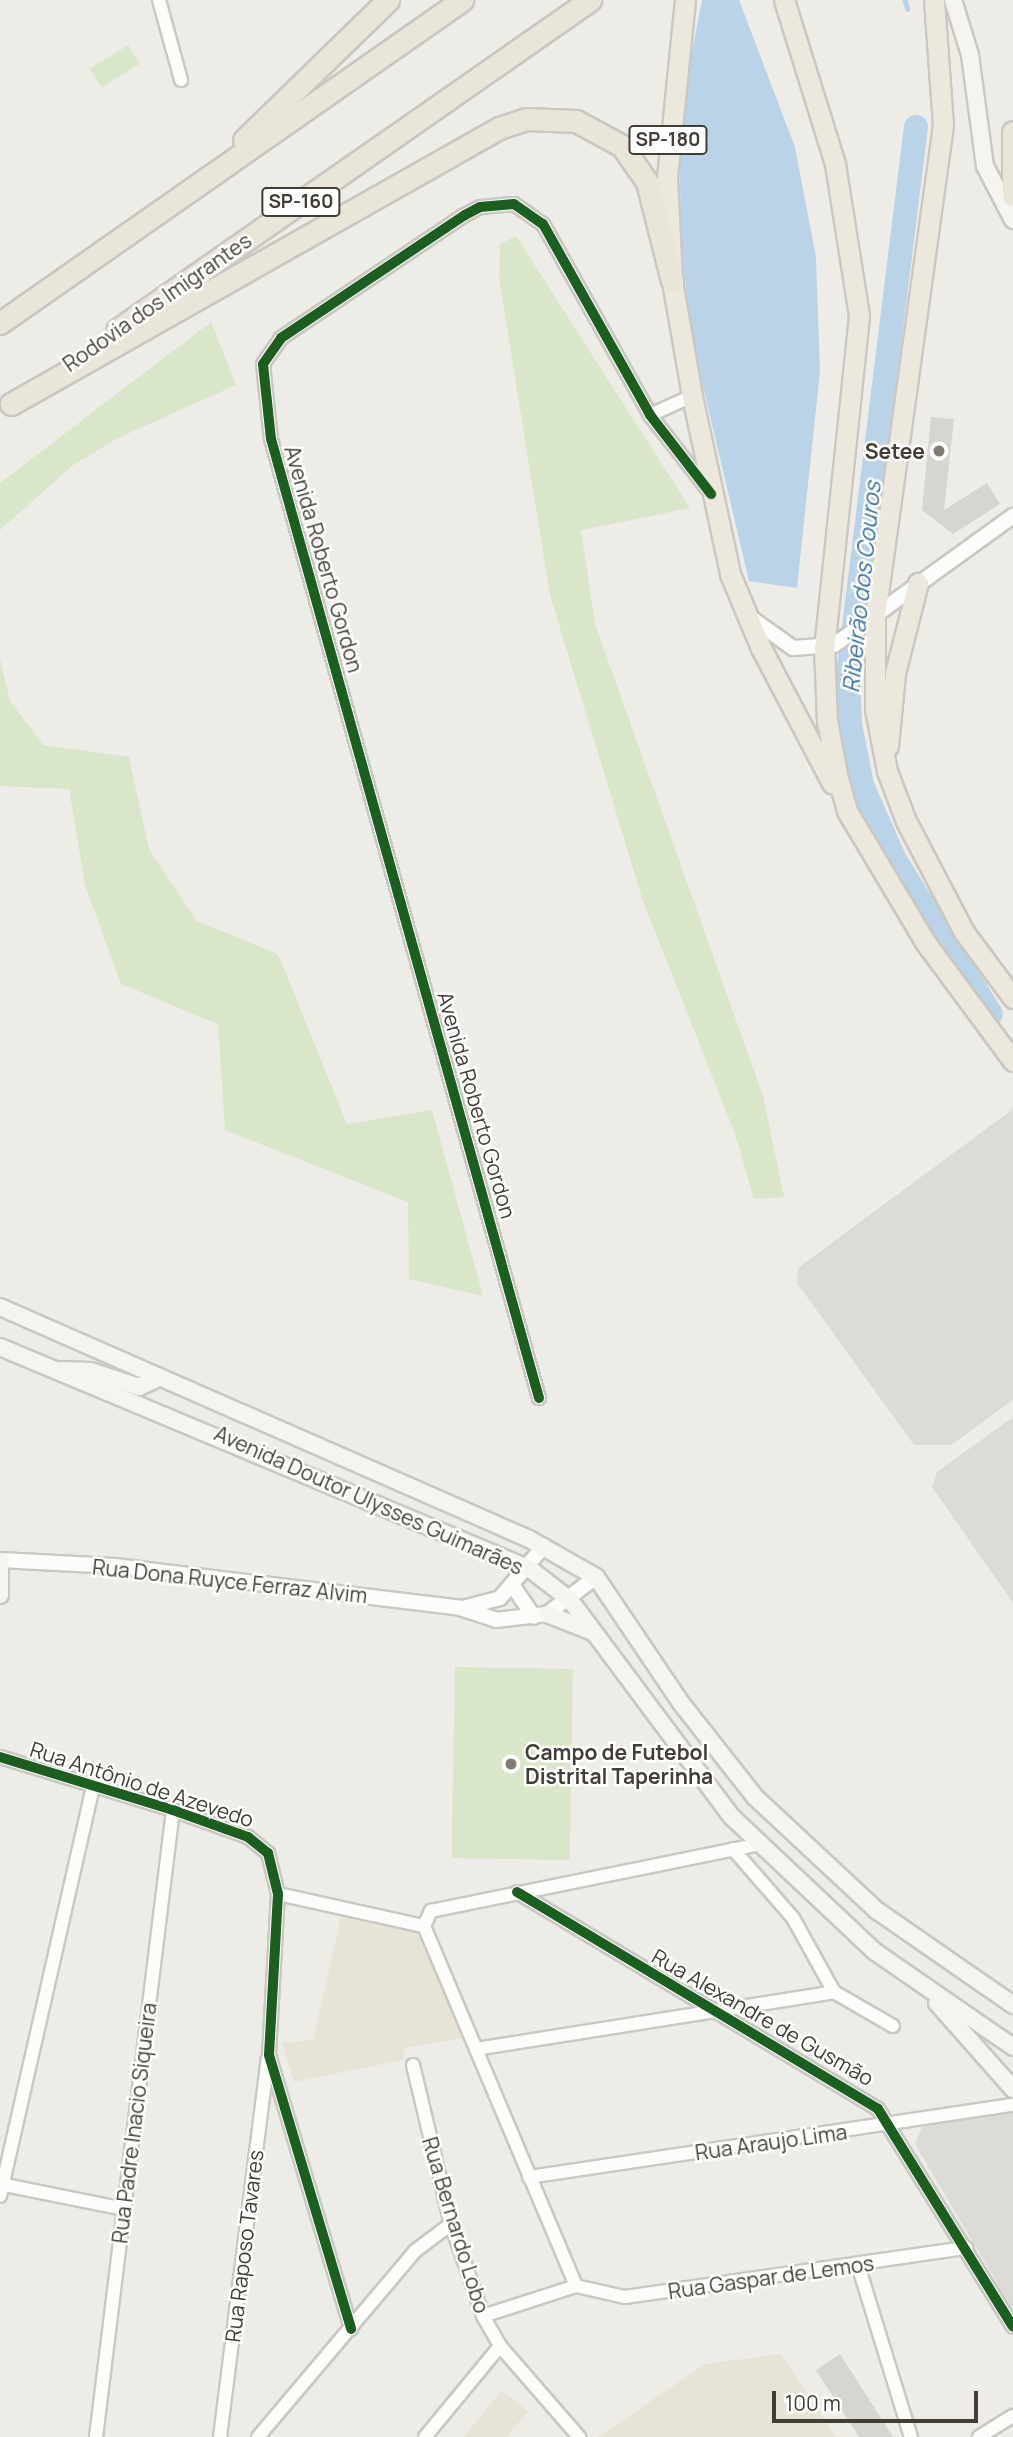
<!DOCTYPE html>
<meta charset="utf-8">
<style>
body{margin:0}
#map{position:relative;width:1013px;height:2437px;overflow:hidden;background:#edece7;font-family:Manrope,sans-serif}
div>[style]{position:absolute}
.industrial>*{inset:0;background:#dddbd5}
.education>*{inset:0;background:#e7e4d7}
.green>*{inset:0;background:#d9e6c9;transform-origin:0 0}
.water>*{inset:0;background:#bad3e8}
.stream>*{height:4.5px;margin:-2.25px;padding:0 2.25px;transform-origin:2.25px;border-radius:2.25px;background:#bad3e8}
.river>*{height:24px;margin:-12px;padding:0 12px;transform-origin:12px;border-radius:12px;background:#bad3e8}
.building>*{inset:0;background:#d7d5cf}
.roads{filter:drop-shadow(2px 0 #cac8c3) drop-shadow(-2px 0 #cac8c3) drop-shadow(0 2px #cac8c3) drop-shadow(0 -2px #cac8c3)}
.minor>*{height:12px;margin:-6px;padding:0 6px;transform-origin:6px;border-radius:6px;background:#fcfcfb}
.tertiary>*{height:14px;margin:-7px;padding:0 7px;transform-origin:7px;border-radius:7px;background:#fcfcfb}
.secondary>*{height:16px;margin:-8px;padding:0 8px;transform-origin:8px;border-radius:8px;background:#f5f4ee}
.trunk>*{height:19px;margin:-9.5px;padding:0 9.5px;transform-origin:9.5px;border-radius:9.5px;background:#ece8de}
.motorway>*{height:21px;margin:-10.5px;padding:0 10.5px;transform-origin:10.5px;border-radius:10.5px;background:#e9e5d9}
.cycleway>*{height:10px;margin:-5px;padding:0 5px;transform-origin:5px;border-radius:5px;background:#1b5e20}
.dots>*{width:19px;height:19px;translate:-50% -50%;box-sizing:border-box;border:4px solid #fff;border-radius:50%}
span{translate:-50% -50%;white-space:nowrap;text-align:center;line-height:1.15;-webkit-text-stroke:5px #fff;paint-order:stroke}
.shield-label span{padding:2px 5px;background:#fff;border:2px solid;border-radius:5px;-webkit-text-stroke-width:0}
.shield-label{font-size:19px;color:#423e34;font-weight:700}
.street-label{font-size:21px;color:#423e34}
.poi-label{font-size:21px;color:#423e34;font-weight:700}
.right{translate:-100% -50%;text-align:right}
.left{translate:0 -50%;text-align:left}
.water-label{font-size:23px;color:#386ea4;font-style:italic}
.scale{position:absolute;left:772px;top:2391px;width:206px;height:32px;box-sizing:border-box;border:4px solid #423e34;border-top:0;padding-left:9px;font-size:21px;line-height:24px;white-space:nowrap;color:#423e34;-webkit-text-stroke:5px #fff;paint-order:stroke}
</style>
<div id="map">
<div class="industrial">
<div style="clip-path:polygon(1013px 1109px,1013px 1400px,951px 1445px,914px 1445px,797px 1283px,798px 1268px)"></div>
<div style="clip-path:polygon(1013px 1417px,1013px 1603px,932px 1487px,937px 1472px)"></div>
<div style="clip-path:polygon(1013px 2111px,1013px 2310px,915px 2144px,922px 2127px)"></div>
</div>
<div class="education">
<div style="clip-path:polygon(341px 1917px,417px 1931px,464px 2038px,404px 2048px,403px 2060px,294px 2082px,282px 2043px,313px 2040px)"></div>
<div style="clip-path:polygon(781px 2354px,836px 2437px,598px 2437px,705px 2364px)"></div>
<div style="clip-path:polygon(502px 2390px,528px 2412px,506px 2437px,463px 2437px)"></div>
</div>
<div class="green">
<div style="left:128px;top:45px;width:22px;height:45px;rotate:58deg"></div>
<div style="clip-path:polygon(516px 236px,690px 508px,581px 530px,595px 624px,763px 1096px,784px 1197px,754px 1199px,735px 1134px,643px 901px,550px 595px,499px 278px,500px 244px)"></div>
<div style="clip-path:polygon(211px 322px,236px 385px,118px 438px,73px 465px,0 530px,0 483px)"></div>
<div style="clip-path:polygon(0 659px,10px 701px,43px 745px,129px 757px,149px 849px,197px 921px,278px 954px,347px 1124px,432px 1110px,483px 1296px,409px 1279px,408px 1202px,225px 1130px,218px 1024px,121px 984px,85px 885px,69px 789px,0 786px)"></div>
<div style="left:455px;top:1667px;width:118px;height:191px;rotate:1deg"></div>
</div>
<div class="water">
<div style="clip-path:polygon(702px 0,739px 0,795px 147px,816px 257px,820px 371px,797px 588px,749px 581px,692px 340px,681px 245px,679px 119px)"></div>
</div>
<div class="stream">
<div style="left:905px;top:0;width:9px;rotate:72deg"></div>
</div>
<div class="river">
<div style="left:916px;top:127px;width:552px;rotate:97.07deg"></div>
<div style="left:848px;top:675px;width:49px;rotate:87.7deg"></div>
<div style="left:850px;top:724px;width:62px;rotate:78.9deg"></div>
<div style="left:862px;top:785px;width:82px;rotate:66.3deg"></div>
<div style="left:895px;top:860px;width:181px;rotate:58.1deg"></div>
</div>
<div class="building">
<div style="clip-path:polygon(931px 417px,954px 419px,944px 510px,987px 483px,1000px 504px,953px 534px,922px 510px)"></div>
<div style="clip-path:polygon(840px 2354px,893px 2437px,859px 2437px,816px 2370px)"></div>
</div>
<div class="roads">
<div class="minor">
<div style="left:159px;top:0;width:83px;rotate:74.6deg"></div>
<div style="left:650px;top:415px;width:46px;rotate:-24.3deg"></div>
<div style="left:539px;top:1398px;width:996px;rotate:-105.61deg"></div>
<div style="left:271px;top:439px;width:75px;rotate:-96.1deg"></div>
<div style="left:263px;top:364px;width:32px;rotate:-55deg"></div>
<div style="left:281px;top:338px;width:221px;rotate:-33.8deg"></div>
<div style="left:465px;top:215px;width:17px;rotate:-28deg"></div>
<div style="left:480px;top:207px;width:34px;rotate:-5deg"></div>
<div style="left:514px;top:204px;width:35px;rotate:35deg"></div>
<div style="left:543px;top:224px;width:219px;rotate:60.7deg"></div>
<div style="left:650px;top:415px;width:96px;rotate:52.2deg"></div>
<div style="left:0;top:1757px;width:181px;rotate:17deg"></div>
<div style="left:173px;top:1810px;width:80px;rotate:19.8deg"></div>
<div style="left:248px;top:1837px;width:26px;rotate:39deg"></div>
<div style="left:268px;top:1853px;width:42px;rotate:76.3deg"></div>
<div style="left:278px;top:1894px;width:161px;rotate:93.2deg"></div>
<div style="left:269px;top:2055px;width:286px;rotate:73.3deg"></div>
<div style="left:733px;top:1849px;width:91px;rotate:49deg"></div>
<div style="left:793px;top:1918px;width:85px;rotate:61deg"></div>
<div style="left:834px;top:1992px;width:68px;rotate:30deg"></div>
<div style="left:517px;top:1892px;width:421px;rotate:31deg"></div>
<div style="left:878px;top:2109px;width:256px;rotate:58.2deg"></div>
<div style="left:278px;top:1894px;width:149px;rotate:12.4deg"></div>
<div style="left:424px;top:1926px;width:391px;rotate:67.1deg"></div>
<div style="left:424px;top:1926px;width:17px;rotate:-65deg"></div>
<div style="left:431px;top:1911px;width:337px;rotate:-11.5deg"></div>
<div style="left:476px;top:2049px;width:363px;rotate:-9deg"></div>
<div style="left:413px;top:2065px;width:163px;rotate:76.6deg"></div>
<div style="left:451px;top:2224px;width:97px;rotate:70.8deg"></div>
<div style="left:483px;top:2316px;width:34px;rotate:60deg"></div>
<div style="left:500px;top:2346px;width:121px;rotate:49deg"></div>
<div style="left:529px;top:2177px;width:489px;rotate:-8.5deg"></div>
<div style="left:0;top:2184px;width:126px;rotate:11.4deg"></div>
<div style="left:0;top:2196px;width:420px;rotate:-77.2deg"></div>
<div style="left:858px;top:2265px;width:180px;rotate:72.9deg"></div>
<div style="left:483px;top:2316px;width:98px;rotate:-17.9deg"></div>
<div style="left:576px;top:2286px;width:50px;rotate:12.7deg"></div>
<div style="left:625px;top:2297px;width:345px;rotate:-8.2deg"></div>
<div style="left:96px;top:2437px;width:632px;rotate:-83deg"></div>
<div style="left:220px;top:2437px;width:381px;rotate:-82.8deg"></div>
<div style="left:258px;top:2437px;width:243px;rotate:-49.8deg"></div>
<div style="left:415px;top:2251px;width:45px;rotate:-36.9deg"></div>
<div style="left:425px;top:2437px;width:118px;rotate:-50.5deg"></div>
<div style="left:979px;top:2437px;width:40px;rotate:-32deg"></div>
</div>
<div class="tertiary">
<div style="left:751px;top:618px;width:52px;rotate:35.5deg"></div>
<div style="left:793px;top:648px;width:41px;rotate:-4.2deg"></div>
<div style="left:834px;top:645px;width:221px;rotate:-35.8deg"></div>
<div style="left:0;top:1560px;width:115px;rotate:3deg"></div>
<div style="left:115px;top:1566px;width:348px;rotate:6.9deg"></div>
<div style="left:460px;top:1608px;width:38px;rotate:18deg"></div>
<div style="left:496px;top:1620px;width:51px;rotate:-6.7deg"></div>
<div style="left:547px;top:1614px;width:61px;rotate:-37.1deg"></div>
<div style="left:513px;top:1586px;width:37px;rotate:56deg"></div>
<div style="left:463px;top:1608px;width:38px;rotate:-15deg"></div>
<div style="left:500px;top:1598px;width:68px;rotate:-49.8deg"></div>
</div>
<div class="secondary">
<div style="left:953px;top:0;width:58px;rotate:72.8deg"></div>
<div style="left:970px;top:55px;width:112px;rotate:82.3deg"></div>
<div style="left:985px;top:166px;width:61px;rotate:62.6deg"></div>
<div style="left:0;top:1307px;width:578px;rotate:23.68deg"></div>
<div style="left:529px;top:1539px;width:77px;rotate:29.6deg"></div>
<div style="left:596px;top:1577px;width:152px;rotate:56deg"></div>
<div style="left:681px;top:1703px;width:120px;rotate:51.8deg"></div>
<div style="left:755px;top:1797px;width:166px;rotate:43deg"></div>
<div style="left:876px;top:1910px;width:167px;rotate:34.7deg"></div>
<div style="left:0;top:1347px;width:575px;rotate:22.73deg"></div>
<div style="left:530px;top:1569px;width:51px;rotate:37.8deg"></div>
<div style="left:570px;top:1600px;width:271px;rotate:53.3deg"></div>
<div style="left:732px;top:1817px;width:195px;rotate:43.3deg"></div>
<div style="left:874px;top:1951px;width:169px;rotate:34.6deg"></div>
<div style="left:62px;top:1370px;width:29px;rotate:2deg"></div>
<div style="left:91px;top:1371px;width:51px;rotate:18.4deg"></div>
<div style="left:139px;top:1387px;width:21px;rotate:-25deg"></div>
<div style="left:0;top:1561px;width:34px;rotate:90deg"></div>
<div style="left:547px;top:1614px;width:49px;rotate:21.4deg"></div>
<div style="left:937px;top:2003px;width:115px;rotate:48.5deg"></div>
</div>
<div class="trunk">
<div style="left:685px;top:0;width:178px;rotate:95.8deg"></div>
<div style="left:667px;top:177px;width:104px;rotate:87.2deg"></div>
<div style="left:672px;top:281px;width:117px;rotate:80.1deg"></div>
<div style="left:692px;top:396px;width:182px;rotate:77.9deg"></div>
<div style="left:730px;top:574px;width:80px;rotate:67.3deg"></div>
<div style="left:761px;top:648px;width:153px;rotate:62.3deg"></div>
<div style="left:784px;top:0;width:172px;rotate:72.7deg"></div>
<div style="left:835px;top:164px;width:154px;rotate:81deg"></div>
<div style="left:859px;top:316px;width:333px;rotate:96deg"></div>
<div style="left:824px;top:647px;width:74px;rotate:87.7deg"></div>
<div style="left:827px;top:721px;width:59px;rotate:79.3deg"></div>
<div style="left:838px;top:779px;width:33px;rotate:74deg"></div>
<div style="left:847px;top:811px;width:152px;rotate:59.2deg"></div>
<div style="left:925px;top:942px;width:148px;rotate:53.5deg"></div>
<div style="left:934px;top:0;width:125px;rotate:85.9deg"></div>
<div style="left:943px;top:125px;width:498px;rotate:97.9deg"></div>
<div style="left:875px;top:618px;width:91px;rotate:90deg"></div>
<div style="left:875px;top:709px;width:63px;rotate:79deg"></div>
<div style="left:887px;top:771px;width:53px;rotate:69.2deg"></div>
<div style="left:906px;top:821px;width:125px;rotate:62.4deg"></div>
<div style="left:964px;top:932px;width:82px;rotate:53.4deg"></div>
<div style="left:888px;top:746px;width:73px;rotate:-84.5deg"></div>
<div style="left:895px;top:673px;width:93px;rotate:-75.7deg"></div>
</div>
<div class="motorway">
<div style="left:1013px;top:132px;width:63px;rotate:90deg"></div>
<div style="left:244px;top:140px;width:201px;rotate:-44.2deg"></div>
<div style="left:0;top:323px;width:564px;rotate:-34.96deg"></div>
<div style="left:117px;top:330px;width:577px;rotate:-34.9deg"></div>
<div style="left:11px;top:404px;width:561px;rotate:-29.49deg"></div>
<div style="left:499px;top:128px;width:28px;rotate:-18deg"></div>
<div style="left:526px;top:119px;width:50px;rotate:2.3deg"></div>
<div style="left:576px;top:121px;width:52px;rotate:28.5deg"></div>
<div style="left:622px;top:146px;width:44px;rotate:55.2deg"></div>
<div style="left:647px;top:182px;width:102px;rotate:75.8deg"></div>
</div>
</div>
<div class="cycleway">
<div style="left:539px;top:1398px;width:996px;rotate:-105.61deg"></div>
<div style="left:271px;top:439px;width:75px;rotate:-96.1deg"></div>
<div style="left:263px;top:364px;width:32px;rotate:-55deg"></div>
<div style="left:281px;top:338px;width:221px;rotate:-33.8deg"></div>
<div style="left:465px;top:215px;width:17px;rotate:-28deg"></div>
<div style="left:480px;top:207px;width:34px;rotate:-5deg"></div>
<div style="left:514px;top:204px;width:35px;rotate:35deg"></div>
<div style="left:543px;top:224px;width:219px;rotate:60.7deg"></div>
<div style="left:650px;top:415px;width:100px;rotate:52.3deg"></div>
<div style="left:0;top:1757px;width:181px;rotate:17deg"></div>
<div style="left:173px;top:1810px;width:80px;rotate:19.8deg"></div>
<div style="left:248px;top:1837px;width:26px;rotate:39deg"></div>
<div style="left:268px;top:1853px;width:42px;rotate:76.3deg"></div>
<div style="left:278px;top:1894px;width:161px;rotate:93.2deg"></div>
<div style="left:269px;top:2055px;width:286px;rotate:73.3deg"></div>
<div style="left:517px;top:1892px;width:421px;rotate:31deg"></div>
<div style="left:878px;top:2109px;width:256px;rotate:58.2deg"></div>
</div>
<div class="dots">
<div style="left:939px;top:451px;background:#7e7b73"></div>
<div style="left:511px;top:1764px;background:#7e7b73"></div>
</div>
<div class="shield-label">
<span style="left:668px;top:140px">SP-180</span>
<span style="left:301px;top:202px">SP-160</span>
</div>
<div class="street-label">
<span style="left:157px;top:302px;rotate:-35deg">Rodovia dos Imigrantes</span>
<span style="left:324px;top:559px;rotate:74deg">Avenida Roberto Gordon</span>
<span style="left:477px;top:1105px;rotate:74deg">Avenida Roberto Gordon</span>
<span style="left:369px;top:1500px;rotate:24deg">Avenida Doutor Ulysses Guimarães</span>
<span style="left:230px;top:1581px;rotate:6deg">Rua Dona Ruyce Ferraz Alvim</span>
<span style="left:142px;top:1784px;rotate:18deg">Rua Antônio de Azevedo</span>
<span style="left:763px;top:2017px;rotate:30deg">Rua Alexandre de Gusmão</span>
<span style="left:134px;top:2123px;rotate:-83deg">Rua Padre Inacio Siqueira</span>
<span style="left:771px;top:2142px;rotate:-8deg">Rua Araujo Lima</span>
<span style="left:456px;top:2225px;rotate:73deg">Rua Bernardo Lobo</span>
<span style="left:244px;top:2246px;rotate:-83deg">Rua Raposo Tavares</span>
<span style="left:771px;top:2277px;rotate:-8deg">Rua Gaspar de Lemos</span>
</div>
<div class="poi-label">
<span class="right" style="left:925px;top:451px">Setee</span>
<span class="left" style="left:525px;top:1764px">Campo de Futebol<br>Distrital Taperinha</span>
</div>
<div class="water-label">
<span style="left:861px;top:587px;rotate:-84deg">Ribeirão dos Couros</span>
</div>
<div class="scale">100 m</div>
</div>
